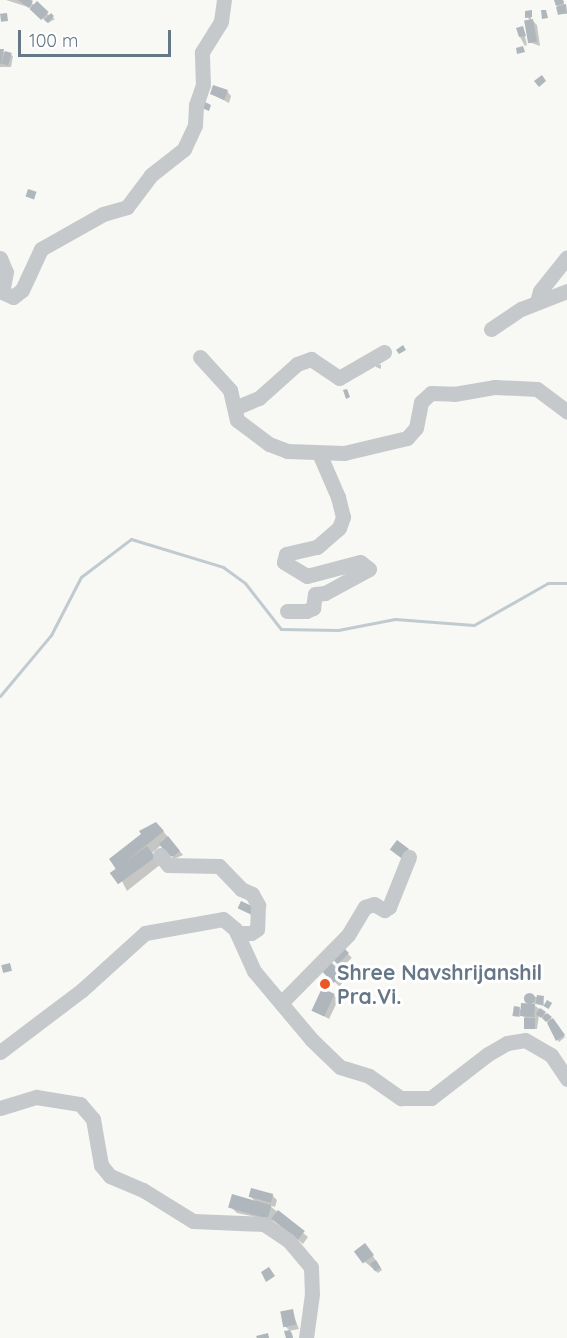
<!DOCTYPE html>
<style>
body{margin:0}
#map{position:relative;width:567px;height:1338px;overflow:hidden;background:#f8f8f5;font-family:Quicksand,sans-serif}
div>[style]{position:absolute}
.shadow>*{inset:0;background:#0003;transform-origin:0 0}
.stream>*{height:3px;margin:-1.5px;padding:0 1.5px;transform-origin:1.5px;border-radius:1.5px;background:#c0cacf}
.building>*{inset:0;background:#afb6bc;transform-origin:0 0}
.round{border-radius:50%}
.minor>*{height:15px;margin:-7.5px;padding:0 7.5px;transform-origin:7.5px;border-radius:7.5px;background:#c5c9cc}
.dots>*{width:16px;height:16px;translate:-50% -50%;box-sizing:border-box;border:3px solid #fff;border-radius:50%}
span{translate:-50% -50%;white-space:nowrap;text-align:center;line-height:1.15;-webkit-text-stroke:6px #fff;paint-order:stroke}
.poi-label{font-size:21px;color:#667787;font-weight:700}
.left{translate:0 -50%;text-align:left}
.scale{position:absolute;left:18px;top:30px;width:153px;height:27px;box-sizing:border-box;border:3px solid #667787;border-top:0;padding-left:8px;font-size:18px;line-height:21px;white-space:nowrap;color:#667787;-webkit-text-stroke:4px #fff;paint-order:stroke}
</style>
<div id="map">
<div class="shadow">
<div style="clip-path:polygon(6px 0,27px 0,55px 19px,48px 23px,31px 8px)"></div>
<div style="clip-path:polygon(556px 0,563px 0,567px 14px,559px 14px)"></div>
<div style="clip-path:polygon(531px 12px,531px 19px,537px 25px,540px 46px,529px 42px,531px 21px,527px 17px)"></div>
<div style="clip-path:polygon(523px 28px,527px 45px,525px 46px,520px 37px)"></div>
<div style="clip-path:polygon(0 50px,13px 56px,11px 67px,0 67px)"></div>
<div style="clip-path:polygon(227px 91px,231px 96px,229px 103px,212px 94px)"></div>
<div style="clip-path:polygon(376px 363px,381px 365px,381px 369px,376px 367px)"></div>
<div style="clip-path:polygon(163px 831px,183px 855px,174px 859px,161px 845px,152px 853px,161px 864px,127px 891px,111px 860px)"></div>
<div style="left:344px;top:950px;width:11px;height:13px;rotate:45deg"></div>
<div style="left:330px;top:963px;width:23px;height:10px;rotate:45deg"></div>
<div style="clip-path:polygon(339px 987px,343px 991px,342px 993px,337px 990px)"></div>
<div style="clip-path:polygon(334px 995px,338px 1000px,329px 1019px,313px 1010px)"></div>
<div style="clip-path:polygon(525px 995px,543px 998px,544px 1006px,526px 1002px)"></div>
<div style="clip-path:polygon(533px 1004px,552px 1019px,565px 1037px,559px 1042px,549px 1023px,539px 1015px,537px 1029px,526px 1028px,526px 1019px,520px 1014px,520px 1017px,515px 1015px,519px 1008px,522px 1011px)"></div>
<div style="clip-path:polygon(272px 1195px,277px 1200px,275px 1207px,269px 1205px,308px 1237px,303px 1244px,274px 1221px,237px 1213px,230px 1206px,256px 1202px,251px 1197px)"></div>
<div style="clip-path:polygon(369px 1250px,382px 1270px,378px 1273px,365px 1262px)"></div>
<div style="clip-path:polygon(292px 1311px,299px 1329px,289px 1331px,292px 1333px,293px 1338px,287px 1338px,290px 1331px,285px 1326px)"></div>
</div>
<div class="stream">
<div style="left:0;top:696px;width:80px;rotate:-50.1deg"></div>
<div style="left:51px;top:635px;width:65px;rotate:-62.7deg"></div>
<div style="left:81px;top:577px;width:63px;rotate:-37.2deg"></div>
<div style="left:131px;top:539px;width:96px;rotate:16.9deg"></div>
<div style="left:223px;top:567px;width:27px;rotate:36deg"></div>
<div style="left:245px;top:583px;width:58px;rotate:52deg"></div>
<div style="left:281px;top:629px;width:57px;rotate:1deg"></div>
<div style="left:338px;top:630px;width:58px;rotate:-10.9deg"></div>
<div style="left:395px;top:619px;width:79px;rotate:4.3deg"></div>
<div style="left:474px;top:625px;width:85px;rotate:-29.6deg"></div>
<div style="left:548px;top:583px;width:19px"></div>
</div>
<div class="building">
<div style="clip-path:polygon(18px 0,31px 0,33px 1px,29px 8px)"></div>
<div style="clip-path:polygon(554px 0,563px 0,564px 3px,556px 6px)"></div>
<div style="left:37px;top:1px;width:16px;height:11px;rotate:43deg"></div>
<div style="clip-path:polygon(566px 4px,567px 13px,558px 15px,556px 7px)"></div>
<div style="clip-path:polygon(532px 10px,532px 17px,525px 18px,525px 11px)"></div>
<div style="clip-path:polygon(541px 10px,546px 10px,548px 18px,542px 19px)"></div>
<div style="left:7px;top:13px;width:8px;height:7px;rotate:83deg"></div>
<div style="clip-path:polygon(51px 13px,54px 16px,48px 23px,44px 20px)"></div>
<div style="left:533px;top:19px;width:23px;height:9px;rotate:80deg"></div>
<div style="clip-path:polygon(523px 26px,526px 36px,519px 37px,516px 28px)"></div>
<div style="clip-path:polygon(523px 46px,525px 52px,517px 54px,516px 48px)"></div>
<div style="clip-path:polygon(0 49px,4px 49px,1px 64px,0 64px)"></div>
<div style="left:5px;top:51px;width:7px;height:13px;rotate:16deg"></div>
<div style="clip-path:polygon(542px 75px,546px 81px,539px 87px,534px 81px)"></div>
<div style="clip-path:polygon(213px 85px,228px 90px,224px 100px,210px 94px)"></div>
<div style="clip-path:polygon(205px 102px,211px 105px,209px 111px,202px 108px)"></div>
<div style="left:28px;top:189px;width:9px;height:8px;rotate:18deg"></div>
<div style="clip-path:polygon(403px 345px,406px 350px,399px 354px,396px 350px)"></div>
<div style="clip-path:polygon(347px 389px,350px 397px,346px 399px,343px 390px)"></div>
<div style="clip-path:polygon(156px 822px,164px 831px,116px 869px,109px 859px,141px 834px,139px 831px)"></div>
<div style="clip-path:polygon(168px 836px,180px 851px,174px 856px,168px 856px,159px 844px)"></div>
<div style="left:397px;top:840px;width:15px;height:12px;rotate:37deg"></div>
<div style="left:147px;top:846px;width:14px;height:46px;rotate:54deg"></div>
<div style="left:241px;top:901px;width:17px;height:8px;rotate:25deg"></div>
<div style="left:344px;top:948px;width:7px;height:16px;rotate:45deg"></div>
<div style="left:330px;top:961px;width:18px;height:13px;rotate:45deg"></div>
<div style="left:10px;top:963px;width:8px;height:9px;rotate:76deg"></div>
<div style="left:322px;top:988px;width:14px;height:25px;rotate:25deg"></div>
<div class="round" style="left:523.5px;top:992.5px;width:11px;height:11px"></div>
<div style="clip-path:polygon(537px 995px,544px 996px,543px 1005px,536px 1003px)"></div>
<div style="left:547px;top:1000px;width:6px;height:7px;rotate:31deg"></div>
<div style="left:521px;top:1003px;width:14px;height:13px;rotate:4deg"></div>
<div style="left:514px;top:1006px;width:6px;height:10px;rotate:9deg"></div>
<div style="clip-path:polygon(540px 1008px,546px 1012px,541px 1018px,536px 1014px)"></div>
<div style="clip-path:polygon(547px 1013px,552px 1017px,546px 1022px,542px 1018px)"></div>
<div style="left:524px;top:1018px;width:11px;height:11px"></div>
<div style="clip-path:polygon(553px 1018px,565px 1035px,556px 1041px,547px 1023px)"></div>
<div style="left:251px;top:1188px;width:23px;height:9px;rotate:15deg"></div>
<div style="left:232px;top:1194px;width:41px;height:14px;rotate:16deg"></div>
<div style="left:278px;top:1210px;width:34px;height:11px;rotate:38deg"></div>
<div style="left:365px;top:1243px;width:15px;height:14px;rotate:53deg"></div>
<div style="left:376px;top:1260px;width:9px;height:7px;rotate:58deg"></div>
<div style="clip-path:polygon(269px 1267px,275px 1276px,266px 1282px,261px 1272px)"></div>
<div style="left:293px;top:1309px;width:16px;height:13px;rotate:79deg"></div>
<div style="clip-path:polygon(290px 1330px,293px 1338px,286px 1338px,284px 1331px)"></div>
<div style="clip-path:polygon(268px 1333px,269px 1338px,257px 1338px,256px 1336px)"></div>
</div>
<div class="minor">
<div style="left:0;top:258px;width:15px;rotate:67deg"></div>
<div style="left:6px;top:272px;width:20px;rotate:101deg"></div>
<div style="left:2px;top:292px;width:12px;rotate:24deg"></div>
<div style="left:13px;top:297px;width:11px;rotate:-38deg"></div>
<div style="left:22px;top:290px;width:45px;rotate:-65.1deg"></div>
<div style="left:41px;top:249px;width:71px;rotate:-29.4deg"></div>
<div style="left:103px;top:214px;width:25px;rotate:-16deg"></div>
<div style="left:127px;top:207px;width:40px;rotate:-53deg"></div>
<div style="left:151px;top:175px;width:42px;rotate:-38.2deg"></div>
<div style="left:184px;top:149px;width:26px;rotate:-65deg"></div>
<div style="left:195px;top:125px;width:20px;rotate:-87deg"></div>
<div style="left:196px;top:105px;width:21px;rotate:-71deg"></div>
<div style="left:203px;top:85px;width:33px;rotate:-92deg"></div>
<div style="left:202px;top:52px;width:36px;rotate:-58deg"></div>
<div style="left:221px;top:21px;width:21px;rotate:-82deg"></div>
<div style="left:537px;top:302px;width:11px;rotate:-75deg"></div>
<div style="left:540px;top:291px;width:43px;rotate:-51.5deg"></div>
<div style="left:491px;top:329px;width:36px;rotate:-34deg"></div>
<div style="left:521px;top:309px;width:49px;rotate:-21.4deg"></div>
<div style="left:200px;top:357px;width:45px;rotate:47.7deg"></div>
<div style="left:230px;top:390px;width:31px;rotate:77deg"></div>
<div style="left:237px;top:420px;width:40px;rotate:37deg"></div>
<div style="left:269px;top:444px;width:19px;rotate:21deg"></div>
<div style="left:287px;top:451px;width:57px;rotate:2deg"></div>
<div style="left:344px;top:453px;width:65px;rotate:-13.4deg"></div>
<div style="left:407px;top:438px;width:13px;rotate:-48deg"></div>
<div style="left:416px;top:428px;width:26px;rotate:-79deg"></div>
<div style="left:421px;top:402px;width:13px;rotate:-42deg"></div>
<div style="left:431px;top:393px;width:23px;rotate:2deg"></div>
<div style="left:454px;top:394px;width:42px;rotate:-9.7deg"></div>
<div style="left:495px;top:387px;width:42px;rotate:2.7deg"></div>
<div style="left:537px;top:389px;width:38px;rotate:37deg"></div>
<div style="left:235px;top:408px;width:26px;rotate:-23deg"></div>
<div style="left:259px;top:398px;width:51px;rotate:-41.8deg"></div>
<div style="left:297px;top:364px;width:15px;rotate:-20deg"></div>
<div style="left:311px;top:359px;width:34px;rotate:34deg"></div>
<div style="left:339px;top:378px;width:52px;rotate:-30deg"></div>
<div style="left:287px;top:611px;width:19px"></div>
<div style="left:306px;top:611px;width:8px;rotate:-23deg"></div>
<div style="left:313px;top:608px;width:14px;rotate:-82deg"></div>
<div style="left:315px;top:594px;width:10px;rotate:-6deg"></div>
<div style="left:325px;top:593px;width:50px;rotate:-28.6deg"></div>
<div style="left:369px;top:569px;width:11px;rotate:-142deg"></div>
<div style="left:360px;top:562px;width:55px;rotate:165.2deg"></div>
<div style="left:307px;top:576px;width:27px;rotate:-149deg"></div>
<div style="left:284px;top:562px;width:8px;rotate:-76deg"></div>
<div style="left:286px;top:554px;width:32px;rotate:-13deg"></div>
<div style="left:317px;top:547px;width:29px;rotate:-41deg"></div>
<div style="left:339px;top:528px;width:12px;rotate:-70deg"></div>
<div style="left:343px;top:517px;width:21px;rotate:-104deg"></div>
<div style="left:338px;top:497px;width:48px;rotate:-113.4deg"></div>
<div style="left:160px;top:855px;width:13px;rotate:51deg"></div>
<div style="left:168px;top:865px;width:51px;rotate:1.1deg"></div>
<div style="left:219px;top:866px;width:32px;rotate:46deg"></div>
<div style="left:241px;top:889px;width:12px;rotate:24deg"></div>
<div style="left:252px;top:894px;width:13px;rotate:61deg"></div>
<div style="left:258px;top:905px;width:24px;rotate:92deg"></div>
<div style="left:257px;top:929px;width:7px;rotate:146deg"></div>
<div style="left:251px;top:933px;width:14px;rotate:180deg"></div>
<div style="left:281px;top:1003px;width:95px;rotate:-45.4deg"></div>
<div style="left:348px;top:935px;width:33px;rotate:-59deg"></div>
<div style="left:365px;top:907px;width:9px;rotate:-18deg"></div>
<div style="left:374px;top:904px;width:12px;rotate:31deg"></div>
<div style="left:384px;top:910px;width:6px;rotate:-31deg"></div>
<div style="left:389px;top:907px;width:54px;rotate:-68.2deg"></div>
<div style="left:0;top:1052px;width:103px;rotate:-37.1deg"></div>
<div style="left:82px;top:990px;width:85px;rotate:-42.1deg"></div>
<div style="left:145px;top:933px;width:79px;rotate:-10.2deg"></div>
<div style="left:223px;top:919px;width:16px;rotate:40deg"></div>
<div style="left:235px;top:929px;width:46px;rotate:65.7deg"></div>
<div style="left:254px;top:971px;width:90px;rotate:50deg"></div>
<div style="left:312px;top:1040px;width:39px;rotate:44deg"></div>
<div style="left:340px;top:1067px;width:30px;rotate:17deg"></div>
<div style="left:369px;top:1076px;width:39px;rotate:35deg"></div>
<div style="left:401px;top:1098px;width:30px"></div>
<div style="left:431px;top:1098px;width:72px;rotate:-37.7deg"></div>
<div style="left:488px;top:1054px;width:22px;rotate:-30deg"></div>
<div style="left:507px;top:1043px;width:18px;rotate:-9deg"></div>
<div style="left:525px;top:1040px;width:30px;rotate:30deg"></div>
<div style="left:551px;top:1055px;width:29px;rotate:56deg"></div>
<div style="left:0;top:1108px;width:38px;rotate:-17deg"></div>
<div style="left:36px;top:1097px;width:45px;rotate:9deg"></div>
<div style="left:80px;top:1104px;width:20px;rotate:49deg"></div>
<div style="left:93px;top:1119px;width:47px;rotate:80.1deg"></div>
<div style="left:101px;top:1165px;width:14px;rotate:51deg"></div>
<div style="left:110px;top:1176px;width:36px;rotate:23deg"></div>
<div style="left:143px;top:1190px;width:59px;rotate:31.8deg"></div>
<div style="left:193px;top:1221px;width:71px;rotate:2.4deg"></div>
<div style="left:264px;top:1224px;width:30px;rotate:34deg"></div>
<div style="left:289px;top:1241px;width:34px;rotate:50deg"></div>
<div style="left:311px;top:1267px;width:27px;rotate:88deg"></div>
<div style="left:312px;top:1294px;width:44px;rotate:97.8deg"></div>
</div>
<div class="dots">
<div style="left:325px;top:984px;background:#e95724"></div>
</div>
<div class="poi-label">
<span class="left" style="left:337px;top:984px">Shree Navshrijanshil<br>Pra.Vi.</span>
</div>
<div class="scale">100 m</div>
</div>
